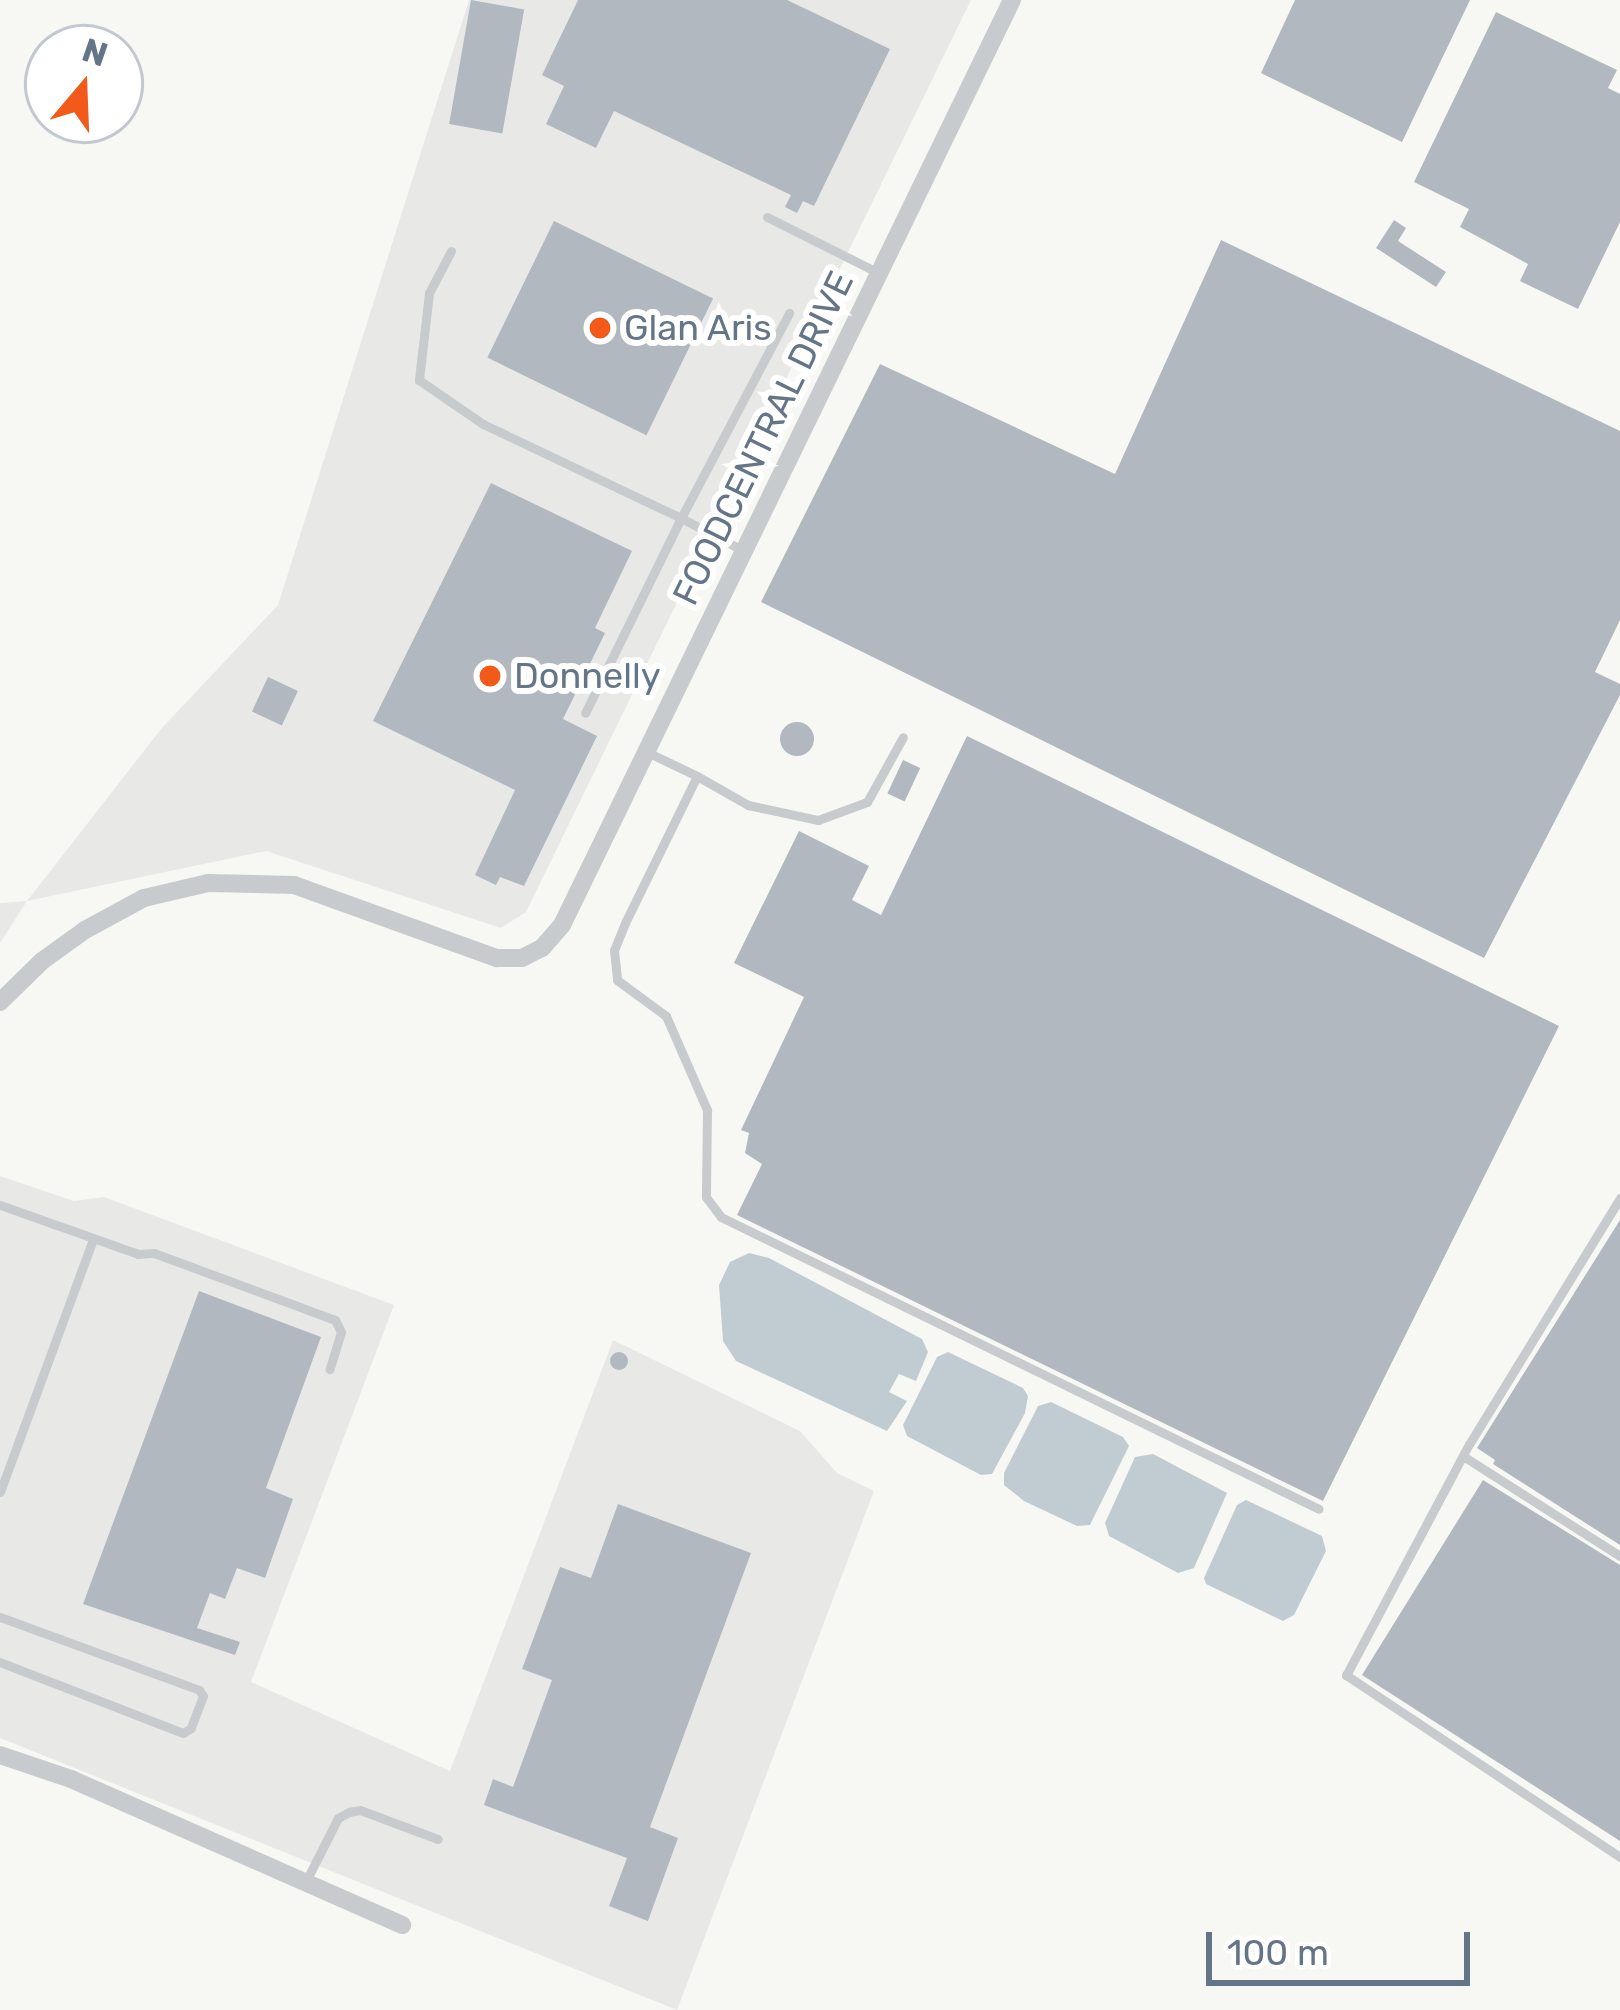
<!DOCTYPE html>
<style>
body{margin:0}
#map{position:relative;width:1620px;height:2010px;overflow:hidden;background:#f7f8f4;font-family:Rubik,sans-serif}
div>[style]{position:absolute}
.built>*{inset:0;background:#e8e9e7}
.water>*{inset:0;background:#c1ccd2}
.building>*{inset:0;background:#b1b8bf;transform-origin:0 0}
.round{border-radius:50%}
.service>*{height:9px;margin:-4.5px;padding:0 4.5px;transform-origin:4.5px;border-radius:4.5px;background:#c7cbce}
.minor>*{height:18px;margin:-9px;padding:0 9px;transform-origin:9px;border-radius:9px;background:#c7cbce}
.dots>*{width:33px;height:33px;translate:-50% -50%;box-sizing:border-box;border:6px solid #fff;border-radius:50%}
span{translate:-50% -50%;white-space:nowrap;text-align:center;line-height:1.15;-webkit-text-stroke:12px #fff;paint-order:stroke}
.poi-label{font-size:36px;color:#647588}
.left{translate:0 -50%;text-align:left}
.street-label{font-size:36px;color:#647588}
.north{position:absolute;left:24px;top:24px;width:120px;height:120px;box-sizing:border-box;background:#fff;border:3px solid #c1c8cf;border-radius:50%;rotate:19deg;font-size:33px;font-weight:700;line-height:48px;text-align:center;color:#647588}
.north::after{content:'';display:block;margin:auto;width:42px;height:54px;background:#f15a1b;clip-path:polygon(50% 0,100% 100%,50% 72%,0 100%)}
.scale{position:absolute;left:1206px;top:1932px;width:264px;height:54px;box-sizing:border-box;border:6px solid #647588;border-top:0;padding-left:15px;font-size:36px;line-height:42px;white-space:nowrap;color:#647588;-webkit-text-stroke:9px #fff;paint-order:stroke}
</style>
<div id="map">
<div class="built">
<div style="clip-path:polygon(469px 0,971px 0,526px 912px,501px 928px,266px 851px,27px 901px,0 943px,0 903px,27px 901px,161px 729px,278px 605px)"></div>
<div style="clip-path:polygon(0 1176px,74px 1201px,104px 1197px,394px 1305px,251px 1682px,450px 1771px,613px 1340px,800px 1431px,837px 1473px,874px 1491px,677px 2010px,0 1738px)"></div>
</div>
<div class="water">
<div style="clip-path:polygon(749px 1253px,769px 1258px,922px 1339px,928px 1352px,916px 1381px,899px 1374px,889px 1392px,907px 1401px,887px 1431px,736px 1361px,723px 1341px,719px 1285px,730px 1262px)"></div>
<div style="clip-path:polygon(948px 1352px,1023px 1388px,1028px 1396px,1025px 1413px,992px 1474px,981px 1475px,907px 1436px,903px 1425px,937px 1357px)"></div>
<div style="clip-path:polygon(1051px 1402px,1123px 1437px,1129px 1446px,1090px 1525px,1077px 1526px,1024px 1501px,1004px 1485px,1004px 1473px,1038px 1406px)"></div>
<div style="clip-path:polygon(1153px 1454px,1227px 1493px,1194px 1568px,1178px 1573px,1109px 1536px,1105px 1523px,1135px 1457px)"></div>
<div style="clip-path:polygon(1246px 1500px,1322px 1536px,1326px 1551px,1294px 1615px,1283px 1621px,1206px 1584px,1204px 1578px,1237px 1505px)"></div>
</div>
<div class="building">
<div style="left:471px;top:0;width:54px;height:126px;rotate:10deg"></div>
<div style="clip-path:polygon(578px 0,787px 0,890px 49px,814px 206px,803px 201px,797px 213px,785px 207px,791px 195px,614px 111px,596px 148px,546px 124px,564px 86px,542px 75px)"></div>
<div style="clip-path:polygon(1295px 0,1470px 0,1402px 142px,1261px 73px)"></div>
<div style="clip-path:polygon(1496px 12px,1617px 70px,1608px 88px,1620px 94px,1620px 222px,1578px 309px,1520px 281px,1528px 264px,1460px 227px,1469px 209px,1414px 182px)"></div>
<div style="clip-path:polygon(1394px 220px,1406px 228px,1398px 241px,1446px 272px,1436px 287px,1376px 248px)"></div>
<div style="left:554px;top:221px;width:177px;height:152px;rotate:26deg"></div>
<div style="clip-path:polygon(1221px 240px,1620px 431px,1620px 620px,1595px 672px,1620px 684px,1620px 695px,1484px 958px,761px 602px,880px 364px,1115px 474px)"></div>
<div style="clip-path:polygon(491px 483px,632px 551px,595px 628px,605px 633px,563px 719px,597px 736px,524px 886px,500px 877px,496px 885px,475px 875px,515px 790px,373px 721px)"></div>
<div style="left:268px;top:677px;width:33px;height:38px;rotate:25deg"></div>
<div class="round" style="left:780px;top:722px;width:34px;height:34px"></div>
<div style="clip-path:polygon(967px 736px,1559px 1026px,1323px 1501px,737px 1215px,762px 1164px,745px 1153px,749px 1133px,741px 1130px,804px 997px,734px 963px,799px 831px,869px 866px,852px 900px,881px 915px)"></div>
<div style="left:903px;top:760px;width:19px;height:37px;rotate:25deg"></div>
<div style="clip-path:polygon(1620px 1220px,1620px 1545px,1493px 1464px,1495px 1460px,1477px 1448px)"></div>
<div style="clip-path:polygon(199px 1291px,321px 1337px,266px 1488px,293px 1499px,265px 1578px,237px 1568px,225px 1599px,210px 1593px,197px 1628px,240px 1642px,235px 1655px,83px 1604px)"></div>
<div class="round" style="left:610px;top:1352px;width:18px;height:18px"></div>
<div style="clip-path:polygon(1483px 1480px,1620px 1565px,1620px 1841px,1362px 1675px)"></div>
<div style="clip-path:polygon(618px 1504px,751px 1553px,650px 1827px,678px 1838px,648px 1921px,609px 1906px,627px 1858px,484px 1805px,493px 1779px,513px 1787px,552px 1680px,522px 1669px,560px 1567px,591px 1578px)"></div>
</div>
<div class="service">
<div style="left:767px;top:217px;width:125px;rotate:26.6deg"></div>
<div style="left:451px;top:251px;width:47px;rotate:117.6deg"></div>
<div style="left:429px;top:293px;width:88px;rotate:96.6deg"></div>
<div style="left:419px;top:380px;width:78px;rotate:34.5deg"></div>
<div style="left:483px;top:424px;width:219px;rotate:25.4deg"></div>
<div style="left:681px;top:518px;width:217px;rotate:116.2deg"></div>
<div style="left:744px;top:551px;width:71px;rotate:-152.4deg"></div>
<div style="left:681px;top:518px;width:232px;rotate:-62.2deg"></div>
<div style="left:647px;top:752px;width:55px;rotate:25.6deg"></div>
<div style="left:697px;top:776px;width:164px;rotate:116.1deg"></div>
<div style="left:625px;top:923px;width:29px;rotate:112deg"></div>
<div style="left:614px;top:950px;width:30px;rotate:84deg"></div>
<div style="left:617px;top:980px;width:61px;rotate:36.3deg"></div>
<div style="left:666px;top:1016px;width:103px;rotate:66.4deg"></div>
<div style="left:707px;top:1110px;width:87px;rotate:90.7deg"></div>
<div style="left:706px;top:1197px;width:25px;rotate:53deg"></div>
<div style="left:721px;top:1217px;width:665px;rotate:26.03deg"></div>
<div style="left:697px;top:776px;width:59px;rotate:29.6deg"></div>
<div style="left:748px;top:805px;width:72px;rotate:12.1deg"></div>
<div style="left:818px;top:820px;width:52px;rotate:-20.2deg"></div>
<div style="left:867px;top:802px;width:74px;rotate:-61deg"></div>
<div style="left:1620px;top:1198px;width:289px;rotate:121.5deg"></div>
<div style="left:1469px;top:1444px;width:262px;rotate:118deg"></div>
<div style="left:1346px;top:1675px;width:329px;rotate:33.6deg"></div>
<div style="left:0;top:1205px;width:146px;rotate:19.5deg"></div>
<div style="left:138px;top:1254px;width:16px;rotate:-4deg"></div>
<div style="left:154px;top:1253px;width:193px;rotate:20.3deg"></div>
<div style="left:335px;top:1320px;width:13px;rotate:63deg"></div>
<div style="left:341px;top:1332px;width:39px;rotate:107deg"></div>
<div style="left:1463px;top:1456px;width:186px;rotate:32.5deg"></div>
<div style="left:0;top:1492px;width:270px;rotate:-69.8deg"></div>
<div style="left:0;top:1617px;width:212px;rotate:20.1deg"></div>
<div style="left:199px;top:1690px;width:7px;rotate:56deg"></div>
<div style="left:203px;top:1696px;width:34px;rotate:111deg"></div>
<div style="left:191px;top:1728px;width:9px;rotate:148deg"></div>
<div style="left:183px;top:1733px;width:196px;rotate:-158.8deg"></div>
<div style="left:305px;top:1883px;width:73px;rotate:-63.1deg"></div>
<div style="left:338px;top:1818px;width:13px;rotate:-29deg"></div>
<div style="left:349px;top:1812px;width:11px;rotate:-10deg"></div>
<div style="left:360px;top:1810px;width:83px;rotate:20.4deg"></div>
</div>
<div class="minor">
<div style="left:0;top:1002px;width:59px;rotate:-44.3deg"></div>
<div style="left:42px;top:961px;width:53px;rotate:-35.8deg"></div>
<div style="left:85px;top:930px;width:67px;rotate:-28.5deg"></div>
<div style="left:144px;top:898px;width:66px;rotate:-13.2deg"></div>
<div style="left:208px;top:883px;width:86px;rotate:1.3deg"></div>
<div style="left:294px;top:885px;width:216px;rotate:19.8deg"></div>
<div style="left:497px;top:958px;width:25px"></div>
<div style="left:522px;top:958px;width:22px;rotate:-27deg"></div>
<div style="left:542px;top:948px;width:30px;rotate:-49deg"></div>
<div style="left:562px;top:925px;width:1029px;rotate:-64.06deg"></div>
<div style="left:0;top:1755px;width:75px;rotate:18.7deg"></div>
<div style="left:71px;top:1779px;width:362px;rotate:23.8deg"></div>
</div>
<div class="dots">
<div style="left:600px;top:328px;background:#f15a1b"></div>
<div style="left:490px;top:676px;background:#f15a1b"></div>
</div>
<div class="poi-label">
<span class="left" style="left:624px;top:328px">Glan Aris</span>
<span class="left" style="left:514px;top:676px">Donnelly</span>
</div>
<div class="street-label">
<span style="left:763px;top:438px;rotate:-64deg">FOODCENTRAL DRIVE</span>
</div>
<div class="north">N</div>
<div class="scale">100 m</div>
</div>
